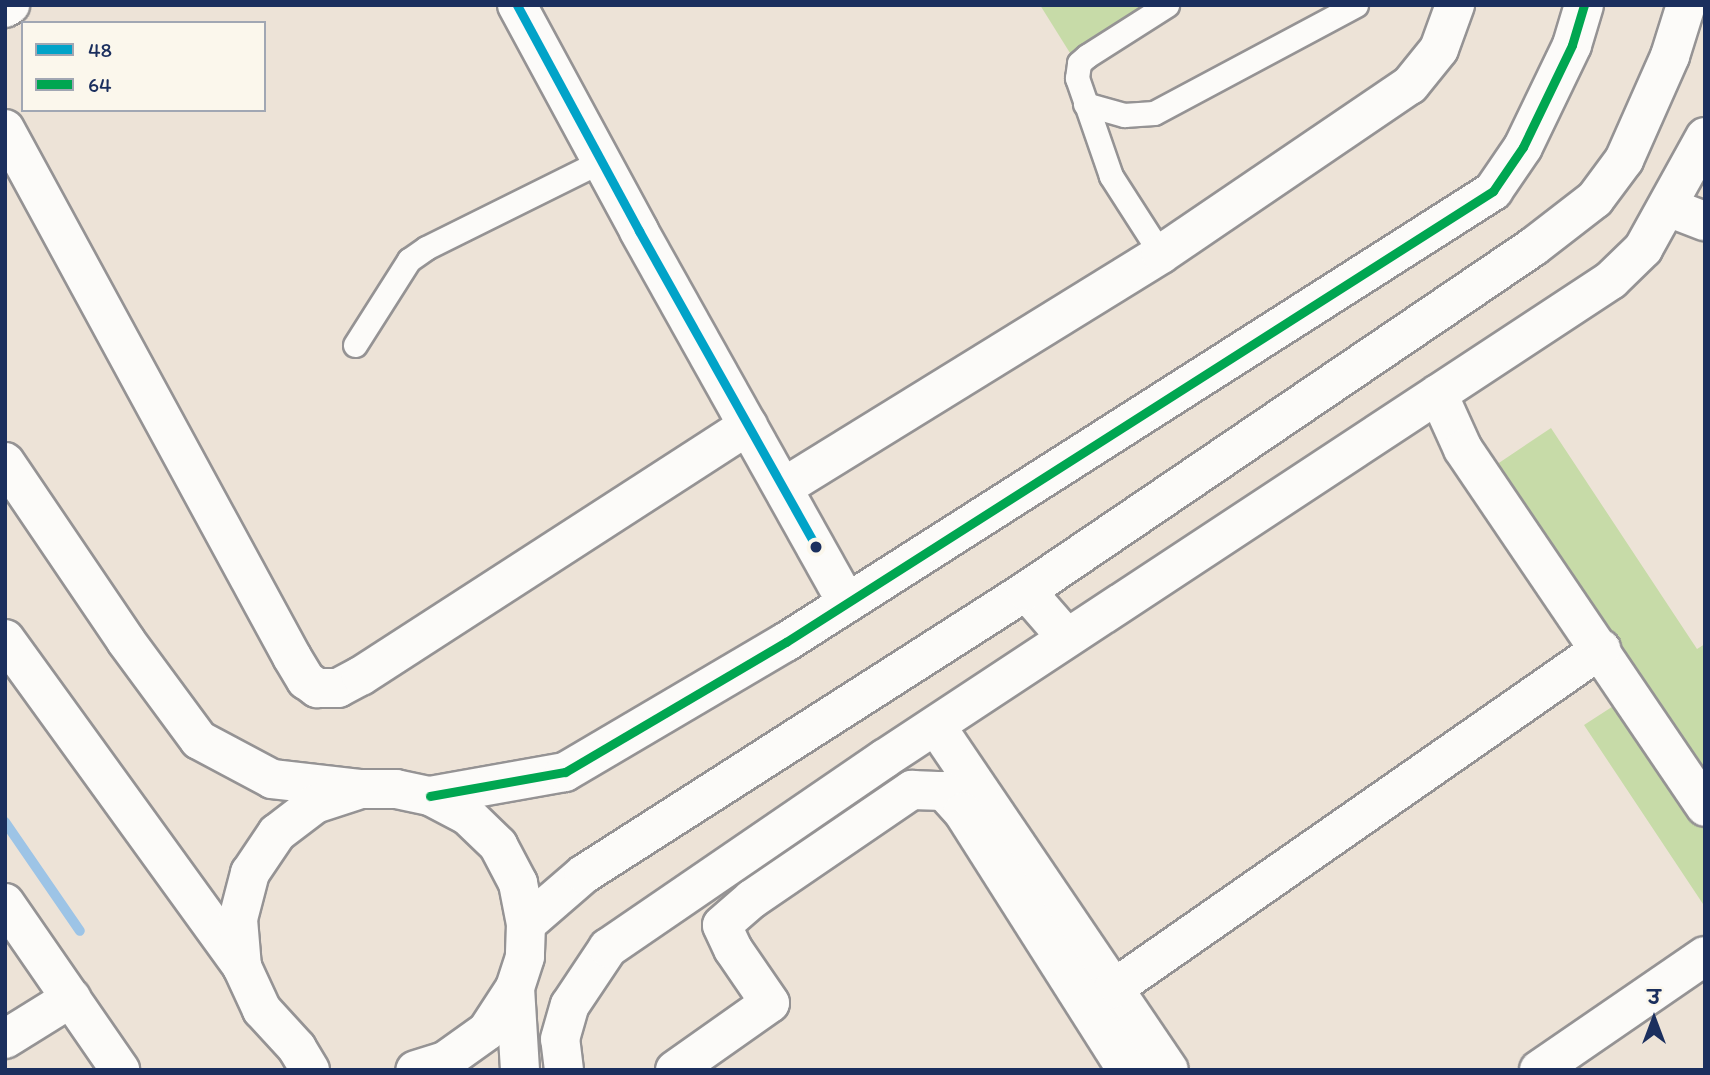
<!DOCTYPE html>
<meta charset="utf-8">
<style>
body{margin:0}
#map{position:relative;width:1710px;height:1075px;overflow:hidden;background:#ede3d7;font-family:Itim,"Playpen Sans Deva",sans-serif}
div>[style]{position:absolute}
.green>*{inset:0;background:#c7dba8}
.stream>*{height:10px;margin:-5px;padding:0 5px;transform-origin:5px;border-radius:5px;background:#9dc4e6}
.roads{filter:drop-shadow(2px 0 #959394) drop-shadow(-2px 0 #959394) drop-shadow(0 2px #959394) drop-shadow(0 -2px #959394)}
.lane>*{height:23px;margin:-11.5px;padding:0 11.5px;transform-origin:11.5px;border-radius:11.5px;background:#fcfbf9}
.street>*{height:38px;margin:-19px;padding:0 19px;transform-origin:19px;border-radius:19px;background:#fcfbf9}
.secondary>*{height:38px;margin:-19px;padding:0 19px;transform-origin:19px;border-radius:19px;background:#fcfbf9}
.bus-1>*{height:9px;margin:-4.5px;padding:0 4.5px;transform-origin:4.5px;border-radius:4.5px;background:#01a3c8}
.bus-2>*{height:9px;margin:-4.5px;padding:0 4.5px;transform-origin:4.5px;border-radius:4.5px;background:#00a651}
.dots>*{width:19px;height:19px;translate:-50% -50%;box-sizing:border-box;border:4px solid #fbf7ec;border-radius:50%}
span{translate:-50% -50%;white-space:nowrap;text-align:center;line-height:1.15;-webkit-text-stroke:5px #fbf7ec;paint-order:stroke}
.frame{position:absolute;inset:0;border:7px solid #1b2f5e;pointer-events:none}
.legend{position:absolute;left:21px;top:21px;width:245px;height:91px;box-sizing:border-box;background:#fbf7ec;border:2px solid #a1a7b3;margin:0;padding:9px 12px;list-style:none;font-size:21px;color:#1b2f5e}
.legend li{display:flex;align-items:center;gap:14px;height:35px}
.legend b{width:35px;border:2px solid #a1a7b3}
.north{position:absolute;left:1619px;top:984px;width:70px;height:70px;-webkit-text-stroke:5px #fbf7ec;paint-order:stroke;rotate:0deg;font-size:19px;font-weight:700;line-height:28px;text-align:center;color:#1b2f5e}
.north::after{content:'';display:block;margin:auto;width:24px;height:32px;background:#1b2f5e;clip-path:polygon(50% 0,100% 100%,50% 72%,0 100%)}
</style>
<div id="map">
<div class="green">
<div style="clip-path:polygon(1040px 5px,1149px 5px,1070px 53px)"></div>
<div style="clip-path:polygon(1551px 428px,1697px 649px,1705px 644px,1705px 907px,1584px 725px,1618px 703px,1472px 481px)"></div>
</div>
<div class="stream">
<div style="left:5px;top:822px;width:132px;rotate:55.5deg"></div>
</div>
<div class="roads">
<div class="lane">
<div style="left:1085px;top:104px;width:41px;rotate:15.8deg"></div>
<div style="left:1124px;top:115px;width:30px;rotate:-4deg"></div>
<div style="left:1154px;top:113px;width:229px;rotate:-28.1deg"></div>
<div style="left:1161px;top:254px;width:93px;rotate:-122.7deg"></div>
<div style="left:1111px;top:176px;width:104px;rotate:-109.1deg"></div>
<div style="left:1077px;top:78px;width:15px;rotate:-82deg"></div>
<div style="left:1079px;top:63px;width:11px;rotate:-41deg"></div>
<div style="left:1087px;top:56px;width:95px;rotate:-32.5deg"></div>
<div style="left:355px;top:345px;width:101px;rotate:-57.6deg"></div>
<div style="left:409px;top:260px;width:21px;rotate:-35deg"></div>
<div style="left:426px;top:248px;width:195px;rotate:-26.4deg"></div>
</div>
<div class="street">
<div style="left:517px;top:5px;width:257px;rotate:61.6deg"></div>
<div style="left:639px;top:231px;width:426px;rotate:60.8deg"></div>
<div style="left:5px;top:8px;width:6px;rotate:-31deg"></div>
<div style="left:5px;top:129px;width:601px;rotate:61.47deg"></div>
<div style="left:292px;top:657px;width:27px;rotate:59deg"></div>
<div style="left:306px;top:680px;width:14px;rotate:36deg"></div>
<div style="left:317px;top:688px;width:21px"></div>
<div style="left:338px;top:688px;width:26px;rotate:-28deg"></div>
<div style="left:361px;top:676px;width:461px;rotate:-32.9deg"></div>
<div style="left:1668px;top:207px;width:40px;rotate:21deg"></div>
<div style="left:1438px;top:394px;width:60px;rotate:65.6deg"></div>
<div style="left:1463px;top:449px;width:432px;rotate:55.9deg"></div>
<div style="left:784px;top:487px;width:443px;rotate:-31.7deg"></div>
<div style="left:1161px;top:254px;width:301px;rotate:-34.2deg"></div>
<div style="left:1410px;top:85px;width:46px;rotate:-51.1deg"></div>
<div style="left:1439px;top:49px;width:47px;rotate:-70deg"></div>
<div style="left:936px;top:726px;width:415px;rotate:55.9deg"></div>
<div style="left:1113px;top:989px;width:595px;rotate:-34.87deg"></div>
<div style="left:5px;top:1039px;width:78px;rotate:-31.8deg"></div>
<div style="left:564px;top:1070px;width:31px;rotate:-97deg"></div>
<div style="left:560px;top:1039px;width:35px;rotate:-74deg"></div>
<div style="left:570px;top:1005px;width:69px;rotate:-56.3deg"></div>
<div style="left:608px;top:948px;width:335px;rotate:-34.4deg"></div>
<div style="left:884px;top:759px;width:871px;rotate:-33.38deg"></div>
<div style="left:1611px;top:280px;width:45px;rotate:-44.1deg"></div>
<div style="left:1643px;top:249px;width:128px;rotate:-61deg"></div>
<div style="left:675px;top:1070px;width:116px;rotate:-35.2deg"></div>
<div style="left:770px;top:1003px;width:65px;rotate:-124.4deg"></div>
<div style="left:733px;top:949px;width:26px;rotate:-115deg"></div>
<div style="left:722px;top:925px;width:40px;rotate:-41deg"></div>
<div style="left:752px;top:899px;width:194px;rotate:-34.3deg"></div>
<div style="left:912px;top:790px;width:32px;rotate:2deg"></div>
<div style="left:944px;top:791px;width:28px;rotate:48deg"></div>
<div style="left:963px;top:812px;width:306px;rotate:57.6deg"></div>
<div style="left:1539px;top:1070px;width:201px;rotate:-34.5deg"></div>
</div>
<div class="secondary">
<div style="left:5px;top:462px;width:216px;rotate:55.9deg"></div>
<div style="left:126px;top:641px;width:123px;rotate:53.6deg"></div>
<div style="left:199px;top:740px;width:83px;rotate:28.1deg"></div>
<div style="left:272px;top:779px;width:90px;rotate:6.4deg"></div>
<div style="left:361px;top:789px;width:35px"></div>
<div style="left:396px;top:789px;width:35px;rotate:12deg"></div>
<div style="left:430px;top:796px;width:43px;rotate:27.8deg"></div>
<div style="left:468px;top:816px;width:42px;rotate:44deg"></div>
<div style="left:498px;top:845px;width:43px;rotate:62.2deg"></div>
<div style="left:518px;top:883px;width:42px;rotate:79deg"></div>
<div style="left:526px;top:924px;width:33px;rotate:92deg"></div>
<div style="left:525px;top:957px;width:33px;rotate:108deg"></div>
<div style="left:515px;top:988px;width:51px;rotate:123.1deg"></div>
<div style="left:487px;top:1031px;width:52px;rotate:144.5deg"></div>
<div style="left:445px;top:1061px;width:31px;rotate:163deg"></div>
<div style="left:1026px;top:591px;width:62px;rotate:48.9deg"></div>
<div style="left:5px;top:639px;width:405px;rotate:54.1deg"></div>
<div style="left:430px;top:796px;width:137px;rotate:-10.1deg"></div>
<div style="left:565px;top:772px;width:256px;rotate:-30.5deg"></div>
<div style="left:786px;top:642px;width:839px;rotate:-32.53deg"></div>
<div style="left:1493px;top:191px;width:53px;rotate:-55.7deg"></div>
<div style="left:1523px;top:147px;width:113px;rotate:-64.3deg"></div>
<div style="left:1572px;top:45px;width:42px;rotate:-73.3deg"></div>
<div style="left:5px;top:903px;width:203px;rotate:55.4deg"></div>
<div style="left:526px;top:924px;width:77px;rotate:-40.8deg"></div>
<div style="left:584px;top:874px;width:525px;rotate:-32.63deg"></div>
<div style="left:1026px;top:591px;width:613px;rotate:-34.16deg"></div>
<div style="left:1533px;top:247px;width:78px;rotate:-37.7deg"></div>
<div style="left:1595px;top:199px;width:49px;rotate:-53.4deg"></div>
<div style="left:1624px;top:160px;width:114px;rotate:-66.1deg"></div>
<div style="left:1670px;top:56px;width:53px;rotate:-72.6deg"></div>
<div style="left:515px;top:988px;width:82px;rotate:86.5deg"></div>
<div style="left:310px;top:1070px;width:26px;rotate:-121deg"></div>
<div style="left:297px;top:1048px;width:52px;rotate:-132.6deg"></div>
<div style="left:262px;top:1010px;width:47px;rotate:-114.9deg"></div>
<div style="left:242px;top:967px;width:48px;rotate:-94.8deg"></div>
<div style="left:238px;top:919px;width:48px;rotate:-75.4deg"></div>
<div style="left:250px;top:873px;width:48px;rotate:-56deg"></div>
<div style="left:277px;top:833px;width:48px;rotate:-37.3deg"></div>
<div style="left:315px;top:804px;width:42px;rotate:-18deg"></div>
</div>
</div>
<div class="bus-1">
<div style="left:517px;top:5px;width:257px;rotate:61.6deg"></div>
<div style="left:639px;top:231px;width:362px;rotate:60.7deg"></div>
</div>
<div class="bus-2">
<div style="left:430px;top:796px;width:137px;rotate:-10.1deg"></div>
<div style="left:565px;top:772px;width:256px;rotate:-30.5deg"></div>
<div style="left:786px;top:642px;width:839px;rotate:-32.53deg"></div>
<div style="left:1493px;top:191px;width:53px;rotate:-55.7deg"></div>
<div style="left:1523px;top:147px;width:113px;rotate:-64.3deg"></div>
<div style="left:1572px;top:45px;width:42px;rotate:-73.3deg"></div>
</div>
<div class="dots">
<div style="left:816px;top:547px;background:#1b2f5e"></div>
</div>
<div class="frame"></div>
<ul class="legend">
<li><b style="height:9px;background:#01a3c8"></b>48</li>
<li><b style="height:9px;background:#00a651"></b>64</li>
</ul>
<div class="north">उ</div>
</div>
